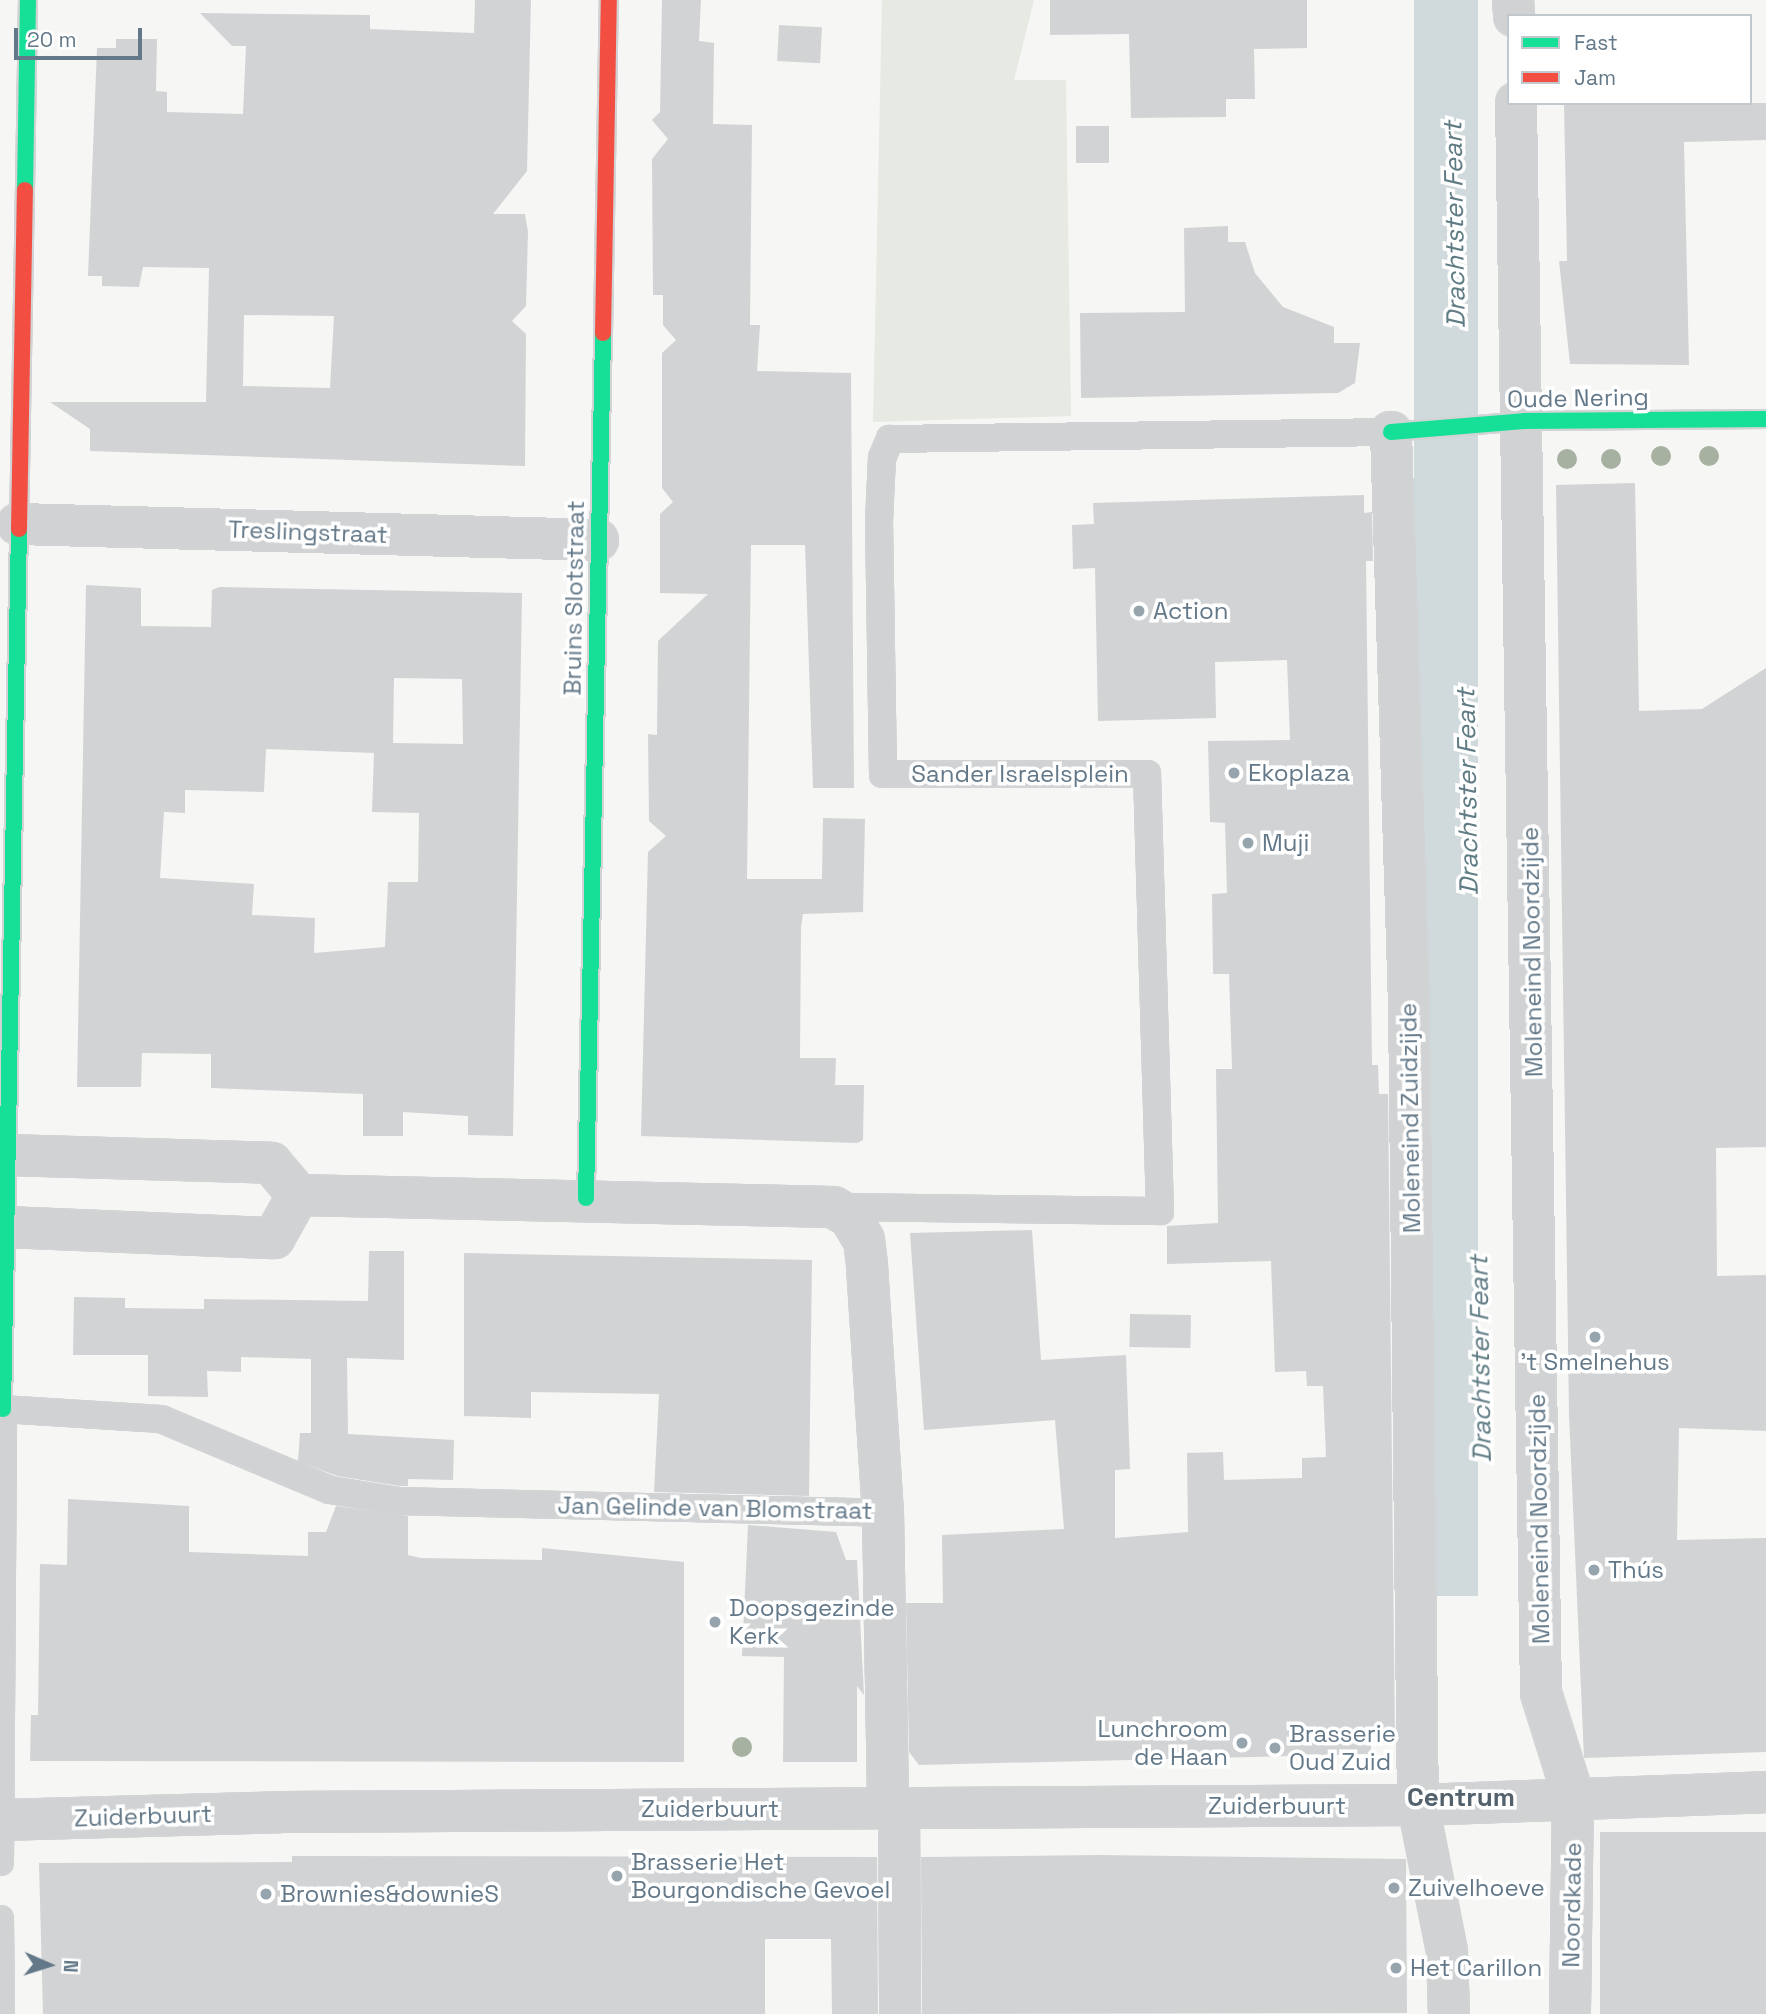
<!DOCTYPE html>
<meta charset="utf-8">
<style>
body{margin:0}
#map{position:relative;width:1766px;height:2014px;overflow:hidden;background:#f6f6f4;font-family:"Space Grotesk",sans-serif}
div>[style]{position:absolute}
.green>*{inset:0;background:#e6eae2}
.water>*{inset:0;background:#d0d9db;transform-origin:0 0}
.building>*{inset:0;background:#d2d3d4;transform-origin:0 0}
.roads{filter:drop-shadow(2px 0 #d1d3d4) drop-shadow(-2px 0 #d1d3d4) drop-shadow(0 2px #d1d3d4) drop-shadow(0 -2px #d1d3d4)}
.lane>*{height:24px;margin:-12px;padding:0 12px;transform-origin:12px;border-radius:12px;background:#d1d2d3}
.street>*{height:38px;margin:-19px;padding:0 19px;transform-origin:19px;border-radius:19px;background:#d1d2d3}
.fast>*{height:16px;margin:-8px;padding:0 8px;transform-origin:8px;border-radius:8px;background:#16e098}
.jam>*{height:16px;margin:-8px;padding:0 8px;transform-origin:8px;border-radius:8px;background:#f24e42}
.trees>*{width:20px;height:20px;margin:-10px;border-radius:50%;background:#a6b1a2}
.dots>*{width:19px;height:19px;translate:-50% -50%;box-sizing:border-box;border:4px solid #fff;border-radius:50%}
span{translate:-50% -50%;white-space:nowrap;text-align:center;line-height:1.15;-webkit-text-stroke:7px #fff;paint-order:stroke}
.street-label{font-size:24px;color:#637888}
.poi-label{font-size:24px;color:#637888}
.left{translate:0 -50%;text-align:left}
.right{translate:-100% -50%;text-align:right}
.water-label{font-size:26px;color:#5f7b83;font-style:italic}
.neighbourhood-label{font-size:26px;color:#52616c;font-weight:700}
.legend{position:absolute;left:1507px;top:14px;width:245px;height:91px;box-sizing:border-box;background:#fff;border:2px solid #c1c9cf;margin:0;padding:9px 12px;list-style:none;font-size:21px;color:#637888}
.legend li{display:flex;align-items:center;gap:14px;height:35px}
.legend b{width:35px;border:2px solid #c1c9cf}
.north{position:absolute;left:14px;top:1930px;width:70px;height:70px;-webkit-text-stroke:5px #fff;paint-order:stroke;rotate:93deg;font-size:19px;font-weight:700;line-height:28px;text-align:center;color:#637888}
.north::after{content:'';display:block;margin:auto;width:24px;height:32px;background:#637888;clip-path:polygon(50% 0,100% 100%,50% 72%,0 100%)}
.scale{position:absolute;left:14px;top:28px;width:128px;height:32px;box-sizing:border-box;border:4px solid #637888;border-top:0;padding-left:9px;font-size:21px;line-height:24px;white-space:nowrap;color:#637888;-webkit-text-stroke:5px #fff;paint-order:stroke}
</style>
<div id="map">
<div class="green">
<div style="clip-path:polygon(882px 0,1034px 0,1014px 80px,1066px 80px,1071px 416px,873px 422px)"></div>
</div>
<div class="water">
<div style="left:1414px;top:0;width:64px;height:1596px"></div>
</div>
<div class="building">
<div style="clip-path:polygon(evenodd,475px 0,531px 0,527px 171px,493px 214px,525px 214px,528px 232px,526px 306px,512px 321px,526px 334px,525px 466px,90px 451px,90px 429px,50px 402px,206px 402px,209px 268px,143px 267px,139px 287px,102px 286px,102px 276px,88px 276px,97px 48px,116px 48px,116px 39px,157px 39px,156px 91px,167px 92px,167px 112px,243px 114px,246px 46px,232px 46px,200px 13px,370px 15px,370px 29px,474px 33px,475px 0,244px 315px,334px 316px,330px 388px,243px 386px,244px 315px)"></div>
<div style="clip-path:polygon(662px 0,701px 0,699px 41px,714px 43px,713px 124px,752px 125px,750px 325px,760px 325px,757px 371px,851px 373px,854px 788px,813px 788px,805px 545px,751px 545px,747px 879px,822px 879px,823px 818px,865px 819px,863px 912px,803px 914px,801px 927px,800px 1058px,836px 1058px,835px 1085px,864px 1085px,863px 1140px,857px 1143px,641px 1136px,648px 852px,666px 836px,649px 821px,648px 734px,657px 735px,658px 641px,708px 594px,660px 593px,660px 514px,673px 502px,662px 488px,662px 353px,676px 340px,663px 325px,663px 295px,653px 295px,652px 159px,668px 139px,652px 120px,660px 112px)"></div>
<div style="clip-path:polygon(1050px 0,1307px 0,1307px 48px,1254px 49px,1255px 99px,1226px 99px,1226px 117px,1131px 118px,1129px 34px,1050px 35px)"></div>
<div style="left:779px;top:25px;width:43px;height:36px;rotate:3deg"></div>
<div style="clip-path:polygon(1564px 103px,1766px 103px,1766px 140px,1684px 142px,1689px 365px,1570px 364px,1559px 261px,1567px 261px)"></div>
<div style="left:1109px;top:126px;width:37px;height:33px;rotate:90deg"></div>
<div style="clip-path:polygon(1228px 226px,1228px 242px,1245px 242px,1255px 273px,1283px 307px,1334px 327px,1334px 343px,1360px 343px,1355px 383px,1338px 393px,1081px 398px,1080px 313px,1185px 312px,1184px 228px)"></div>
<div style="clip-path:polygon(1635px 483px,1639px 711px,1702px 709px,1766px 668px,1766px 1147px,1716px 1148px,1717px 1276px,1766px 1275px,1766px 1431px,1679px 1428px,1677px 1540px,1766px 1538px,1766px 1752px,1584px 1758px,1569px 1415px,1556px 485px)"></div>
<div style="clip-path:polygon(1364px 495px,1364px 513px,1372px 512px,1373px 561px,1366px 561px,1372px 1065px,1378px 1065px,1379px 1094px,1388px 1094px,1395px 1743px,1371px 1744px,1371px 1754px,919px 1765px,909px 1752px,906px 1603px,943px 1603px,942px 1535px,1064px 1529px,1055px 1420px,924px 1430px,910px 1233px,1032px 1230px,1041px 1360px,1126px 1355px,1130px 1469px,1115px 1470px,1115px 1538px,1188px 1532px,1187px 1453px,1223px 1452px,1224px 1480px,1302px 1478px,1302px 1458px,1326px 1457px,1323px 1386px,1307px 1386px,1306px 1371px,1275px 1372px,1271px 1261px,1167px 1264px,1167px 1226px,1218px 1223px,1216px 1069px,1232px 1069px,1229px 974px,1213px 974px,1212px 894px,1227px 893px,1225px 823px,1210px 822px,1208px 741px,1290px 740px,1287px 660px,1215px 662px,1216px 718px,1098px 721px,1095px 568px,1073px 569px,1072px 525px,1094px 524px,1093px 503px)"></div>
<div style="clip-path:polygon(evenodd,86px 585px,141px 588px,141px 626px,211px 627px,212px 590px,219px 587px,522px 593px,513px 1136px,468px 1135px,468px 1116px,403px 1112px,403px 1136px,363px 1136px,363px 1094px,211px 1088px,211px 1054px,142px 1053px,141px 1087px,77px 1087px,86px 585px,394px 678px,462px 679px,463px 744px,393px 743px,394px 678px,86px 585px,266px 749px,374px 753px,372px 812px,419px 813px,418px 882px,388px 882px,385px 947px,314px 953px,315px 918px,252px 915px,254px 884px,160px 878px,164px 812px,185px 813px,185px 790px,264px 792px,266px 749px)"></div>
<div style="clip-path:polygon(369px 1251px,404px 1251px,404px 1360px,347px 1358px,348px 1434px,454px 1440px,453px 1480px,408px 1479px,408px 1486px,400px 1486px,337px 1476px,298px 1461px,300px 1433px,311px 1433px,311px 1359px,241px 1357px,241px 1372px,207px 1371px,208px 1397px,148px 1396px,148px 1355px,73px 1355px,74px 1297px,125px 1298px,125px 1308px,204px 1309px,204px 1299px,368px 1301px)"></div>
<div style="clip-path:polygon(464px 1253px,812px 1260px,809px 1496px,654px 1492px,659px 1394px,531px 1392px,531px 1418px,464px 1416px)"></div>
<div style="left:1130px;top:1314px;width:61px;height:33px;rotate:1deg"></div>
<div style="clip-path:polygon(68px 1499px,189px 1506px,189px 1552px,308px 1556px,308px 1532px,326px 1532px,336px 1506px,408px 1516px,408px 1555px,421px 1558px,542px 1560px,542px 1548px,684px 1562px,684px 1762px,30px 1761px,31px 1715px,38px 1715px,40px 1564px,67px 1565px)"></div>
<div style="clip-path:polygon(748px 1525px,836px 1532px,846px 1560px,857px 1560px,864px 1695px,857px 1686px,857px 1762px,783px 1762px,784px 1657px,742px 1656px)"></div>
<div style="left:1766px;top:1832px;width:182px;height:166px;rotate:90deg"></div>
<div style="clip-path:polygon(1098px 1855px,1406px 1859px,1407px 2013px,922px 2014px,921px 1857px)"></div>
<div style="clip-path:polygon(292px 1856px,877px 1857px,878px 2014px,832px 2014px,831px 1939px,765px 1939px,765px 2014px,43px 2014px,39px 1863px,292px 1862px)"></div>
</div>
<div class="roads">
<div class="lane">
<div style="left:834px;top:1207px;width:326px;rotate:0.7deg"></div>
<div style="left:1160px;top:1211px;width:437px;rotate:-91.7deg"></div>
<div style="left:1147px;top:774px;width:264px;rotate:180deg"></div>
<div style="left:883px;top:774px;width:253px;rotate:-90.9deg"></div>
<div style="left:879px;top:521px;width:63px;rotate:-87.3deg"></div>
<div style="left:882px;top:458px;width:21px;rotate:-67deg"></div>
<div style="left:890px;top:439px;width:501px;rotate:-0.8deg"></div>
<div style="left:0;top:1862px;width:453px;rotate:-89.6deg"></div>
<div style="left:3px;top:1409px;width:158px;rotate:3.6deg"></div>
<div style="left:161px;top:1419px;width:183px;rotate:22.8deg"></div>
<div style="left:330px;top:1490px;width:70px;rotate:9.1deg"></div>
<div style="left:399px;top:1501px;width:484px;rotate:1.4deg"></div>
<div style="left:0;top:1919px;width:95px;rotate:89.4deg"></div>
</div>
<div class="street">
<div style="left:1513px;top:0;width:16px;rotate:86deg"></div>
<div style="left:1516px;top:103px;width:1590px;rotate:89.1deg"></div>
<div style="left:1541px;top:1693px;width:107px;rotate:72.6deg"></div>
<div style="left:1573px;top:1795px;width:219px;rotate:90.8deg"></div>
<div style="left:1391px;top:432px;width:573px;rotate:88.2deg"></div>
<div style="left:1409px;top:1005px;width:800px;rotate:89.36deg"></div>
<div style="left:1418px;top:1805px;width:150px;rotate:78.8deg"></div>
<div style="left:1447px;top:1952px;width:62px;rotate:88.2deg"></div>
<div style="left:18px;top:524px;width:580px;rotate:1.58deg"></div>
<div style="left:7px;top:1155px;width:264px;rotate:1.7deg"></div>
<div style="left:271px;top:1163px;width:42px;rotate:49.8deg"></div>
<div style="left:298px;top:1195px;width:535px;rotate:1.28deg"></div>
<div style="left:833px;top:1207px;width:20px;rotate:30deg"></div>
<div style="left:850px;top:1217px;width:27px;rotate:59deg"></div>
<div style="left:864px;top:1240px;width:26px;rotate:83deg"></div>
<div style="left:867px;top:1266px;width:248px;rotate:86.3deg"></div>
<div style="left:883px;top:1513px;width:295px;rotate:89deg"></div>
<div style="left:6px;top:1227px;width:268px;rotate:2.4deg"></div>
<div style="left:274px;top:1238px;width:49px;rotate:-60.8deg"></div>
<div style="left:899px;top:1808px;width:206px;rotate:89.7deg"></div>
<div style="left:1px;top:1820px;width:279px;rotate:-1.6deg"></div>
<div style="left:280px;top:1812px;width:1138px;rotate:-0.35deg"></div>
<div style="left:1418px;top:1805px;width:348px;rotate:-2.1deg"></div>
</div>
<div class="fast">
<div style="left:25px;top:190px;width:190px;rotate:-89.1deg"></div>
<div style="left:1391px;top:432px;width:133px;rotate:-4.7deg"></div>
<div style="left:1524px;top:421px;width:242px;rotate:-0.5deg"></div>
<div style="left:586px;top:1198px;width:865px;rotate:-88.87deg"></div>
<div style="left:3px;top:1409px;width:880px;rotate:-88.96deg"></div>
</div>
<div class="jam">
<div style="left:603px;top:333px;width:333px;rotate:-89deg"></div>
<div style="left:19px;top:529px;width:339px;rotate:-89deg"></div>
</div>
</div>
<div class="trees">
<div style="left:1661px;top:456px"></div>
<div style="left:1709px;top:456px"></div>
<div style="left:1567px;top:459px"></div>
<div style="left:1611px;top:459px"></div>
<div style="left:742px;top:1747px"></div>
</div>
<div class="dots">
<div style="left:1139px;top:611px;background:#96a4ae"></div>
<div style="left:1234px;top:773px;background:#96a4ae"></div>
<div style="left:1248px;top:843px;background:#96a4ae"></div>
<div style="left:1595px;top:1337px;background:#96a4ae"></div>
<div style="left:1594px;top:1570px;background:#96a4ae"></div>
<div style="left:715px;top:1622px;background:#96a4ae"></div>
<div style="left:1242px;top:1743px;background:#96a4ae"></div>
<div style="left:1275px;top:1748px;background:#96a4ae"></div>
<div style="left:617px;top:1876px;background:#96a4ae"></div>
<div style="left:1394px;top:1888px;background:#96a4ae"></div>
<div style="left:266px;top:1894px;background:#96a4ae"></div>
<div style="left:1396px;top:1968px;background:#96a4ae"></div>
</div>
<div class="street-label">
<span style="left:1578px;top:398px;rotate:-1deg">Oude Nering</span>
<span style="left:308px;top:532px;rotate:2deg">Treslingstraat</span>
<span style="left:574px;top:598px;rotate:-89deg">Bruins Slotstraat</span>
<span style="left:1020px;top:774px">Sander Israelsplein</span>
<span style="left:1532px;top:952px;rotate:-91deg">Moleneind Noordzijde</span>
<span style="left:1410px;top:1118px;rotate:-91deg">Moleneind Zuidzijde</span>
<span style="left:715px;top:1508px;rotate:1deg">Jan Gelinde van Blomstraat</span>
<span style="left:1539px;top:1519px;rotate:-91deg">Moleneind Noordzijde</span>
<span style="left:1277px;top:1806px">Zuiderbuurt</span>
<span style="left:710px;top:1809px">Zuiderbuurt</span>
<span style="left:143px;top:1816px;rotate:-2deg">Zuiderbuurt</span>
<span style="left:1572px;top:1905px;rotate:-89deg">Noordkade</span>
</div>
<div class="poi-label">
<span class="left" style="left:1153px;top:611px">Action</span>
<span class="left" style="left:1248px;top:773px">Ekoplaza</span>
<span class="left" style="left:1262px;top:843px">Muji</span>
<span style="left:1595px;top:1362px">'t Smelnehus</span>
<span class="left" style="left:1608px;top:1570px">Thús</span>
<span class="left" style="left:729px;top:1622px">Doopsgezinde<br>Kerk</span>
<span class="right" style="left:1228px;top:1743px">Lunchroom<br>de Haan</span>
<span class="left" style="left:1289px;top:1748px">Brasserie<br>Oud Zuid</span>
<span class="left" style="left:631px;top:1876px">Brasserie Het<br>Bourgondische Gevoel</span>
<span class="left" style="left:1408px;top:1888px">Zuivelhoeve</span>
<span class="left" style="left:280px;top:1894px">Brownies&amp;downieS</span>
<span class="left" style="left:1410px;top:1968px">Het Carillon</span>
</div>
<div class="water-label">
<span style="left:1455px;top:225px;rotate:-91deg">Drachtster Feart</span>
<span style="left:1468px;top:792px;rotate:-91deg">Drachtster Feart</span>
<span style="left:1481px;top:1359px;rotate:-91deg">Drachtster Feart</span>
</div>
<div class="neighbourhood-label">
<span style="left:1461px;top:1798px">Centrum</span>
</div>
<ul class="legend">
<li><b style="height:9px;background:#16e098"></b>Fast</li>
<li><b style="height:9px;background:#f24e42"></b>Jam</li>
</ul>
<div class="north">N</div>
<div class="scale">20 m</div>
</div>
